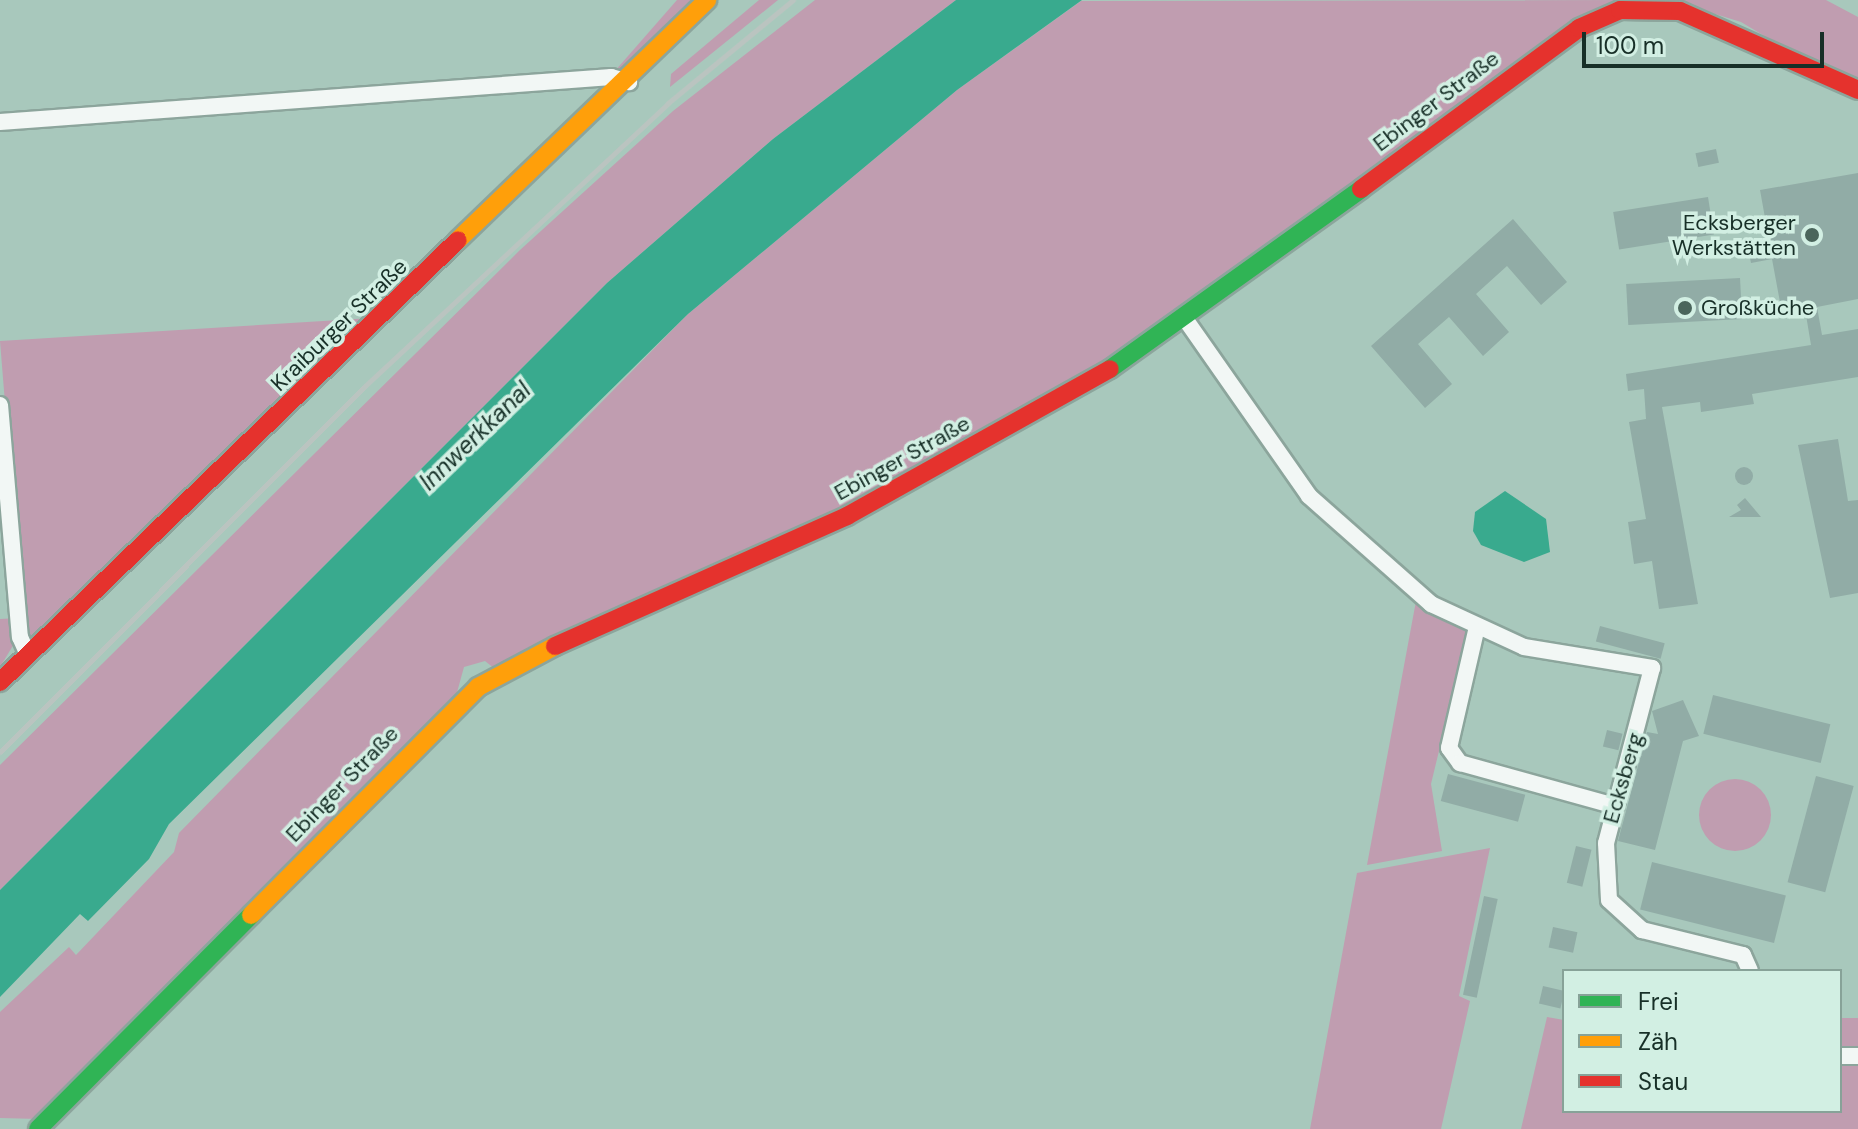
<!DOCTYPE html>
<meta charset="utf-8">
<style>
body{margin:0}
#map{position:relative;width:1858px;height:1129px;overflow:hidden;background:#a8c8bc;font-family:"DM Sans",sans-serif}
div>[style]{position:absolute}
.green>*{inset:0;background:#c09db0;transform-origin:0 0}
.round{border-radius:50%}
.water>*{inset:0;background:#39aa8e}
.building>*{inset:0;background:#91aca6;transform-origin:0 0}
.roads{filter:drop-shadow(2px 0 #8ca59c) drop-shadow(-2px 0 #8ca59c) drop-shadow(0 2px #8ca59c) drop-shadow(0 -2px #8ca59c)}
.street>*{height:16px;margin:-8px;padding:0 8px;transform-origin:8px;border-radius:8px;background:#f2f7f5}
.fast>*{height:18px;margin:-9px;padding:0 9px;transform-origin:9px;border-radius:9px;background:#30b455}
.slow>*{height:18px;margin:-9px;padding:0 9px;transform-origin:9px;border-radius:9px;background:#ff9f0a}
.jam>*{height:18px;margin:-9px;padding:0 9px;transform-origin:9px;border-radius:9px;background:#e5322d}
.rail>*{height:5px;margin:-2.5px;padding:0 2.5px;transform-origin:2.5px;border-radius:2.5px;background:#bac4c0}
.dots>*{width:22px;height:22px;translate:-50% -50%;box-sizing:border-box;border:4px solid #d2efe3;border-radius:50%}
span{translate:-50% -50%;white-space:nowrap;text-align:center;line-height:1.15;-webkit-text-stroke:7px #d2efe3;paint-order:stroke}
.street-label{font-size:22px;color:#172f27}
.poi-label{font-size:22px;color:#172f27}
.right{translate:-100% -50%;text-align:right}
.left{translate:0 -50%;text-align:left}
.water-label{font-size:24px;color:#1a342b;font-style:italic}
.legend{position:absolute;left:1562px;top:969px;width:280px;height:144px;box-sizing:border-box;background:#d2efe3;border:2px solid #87a298;margin:0;padding:10px 14px;list-style:none;font-size:24px;color:#172f27}
.legend li{display:flex;align-items:center;gap:16px;height:40px}
.legend b{width:40px;border:2px solid #87a298}
.scale{position:absolute;left:1582px;top:32px;width:242px;height:36px;box-sizing:border-box;border:4px solid #172f27;border-top:0;padding-left:10px;font-size:24px;line-height:28px;white-space:nowrap;color:#172f27;-webkit-text-stroke:6px #d2efe3;paint-order:stroke}
</style>
<div id="map">
<div class="green">
<div style="clip-path:polygon(677px 0,693px 0,624px 70px,614px 72px)"></div>
<div style="clip-path:polygon(759px 0,778px 0,670px 87px,671px 74px)"></div>
<div style="clip-path:polygon(815px 0,956px 0,773px 139px,607px 283px,0 890px,0 765px,520px 250px,673px 111px)"></div>
<div style="clip-path:polygon(1636px 0,1192px 314px,845px 509px,495px 669px,485px 661px,464px 667px,456px 696px,39px 1119px,0 1118px,0 1012px,69px 947px,76px 955px,174px 852px,179px 833px,688px 314px,957px 90px,1081px 1px)"></div>
<div style="clip-path:polygon(1670px 0,1826px 0,1858px 17px,1858px 79px,1798px 56px,1741px 22px)"></div>
<div style="clip-path:polygon(372px 318px,30px 640px,24px 639px,0 341px)"></div>
<div style="clip-path:polygon(1416px 601px,1468px 631px,1431px 784px,1442px 851px,1367px 865px)"></div>
<div style="clip-path:polygon(18px 618px,20px 634px,0 667px,0 619px)"></div>
<div class="round" style="left:1699px;top:779px;width:72px;height:72px"></div>
<div style="clip-path:polygon(1490px 848px,1459px 996px,1470px 1001px,1441px 1129px,1310px 1129px,1357px 873px)"></div>
<div style="clip-path:polygon(1547px 1017px,1564px 1020px,1564px 1111px,1840px 1111px,1840px 1060px,1858px 1061px,1858px 1129px,1521px 1129px)"></div>
<div style="left:1858px;top:1018px;width:34px;height:18px;rotate:90deg"></div>
</div>
<div class="water">
<div style="clip-path:polygon(956px 0,1082px 0,957px 90px,688px 314px,169px 824px,149px 859px,88px 921px,80px 914px,0 997px,0 890px,607px 283px,773px 139px)"></div>
<div style="clip-path:polygon(1505px 491px,1546px 519px,1550px 552px,1524px 562px,1481px 545px,1473px 531px,1475px 512px)"></div>
</div>
<div class="building">
<div style="left:1716px;top:149px;width:14px;height:21px;rotate:78deg"></div>
<div style="clip-path:polygon(1858px 173px,1858px 299px,1817px 307px,1822px 335px,1858px 329px,1858px 377px,1752px 394px,1754px 404px,1701px 412px,1700px 402px,1662px 407px,1698px 604px,1659px 609px,1652px 561px,1634px 564px,1628px 522px,1646px 519px,1629px 422px,1646px 419px,1644px 389px,1628px 391px,1626px 374px,1811px 345px,1805px 309px,1782px 313px,1772px 259px,1751px 263px,1747px 243px,1769px 240px,1760px 190px)"></div>
<div style="left:1708px;top:197px;width:38px;height:96px;rotate:81deg"></div>
<div style="clip-path:polygon(1513px 219px,1567px 282px,1541px 305px,1507px 266px,1476px 294px,1509px 332px,1483px 356px,1449px 317px,1418px 344px,1452px 384px,1425px 408px,1371px 346px)"></div>
<div style="left:1740px;top:278px;width:41px;height:114px;rotate:87deg"></div>
<div style="clip-path:polygon(1838px 439px,1848px 501px,1858px 500px,1858px 593px,1830px 598px,1798px 445px)"></div>
<div class="round" style="left:1735px;top:467px;width:18px;height:18px"></div>
<div style="clip-path:polygon(1745px 498px,1761px 517px,1729px 517px,1741px 510px,1737px 505px)"></div>
<div style="left:1600px;top:626px;width:67px;height:16px;rotate:15deg"></div>
<div style="left:1713px;top:695px;width:121px;height:40px;rotate:14deg"></div>
<div style="clip-path:polygon(1683px 700px,1699px 736px,1683px 741px,1655px 850px,1618px 841px,1647px 732px,1658px 734px,1652px 711px)"></div>
<div style="left:1607px;top:730px;width:16px;height:17px;rotate:14deg"></div>
<div style="left:1448px;top:774px;width:80px;height:28px;rotate:15deg"></div>
<div style="left:1816px;top:776px;width:39px;height:110px;rotate:15deg"></div>
<div style="left:1576px;top:846px;width:16px;height:38px;rotate:14deg"></div>
<div style="left:1652px;top:862px;width:138px;height:49px;rotate:14deg"></div>
<div style="left:1484px;top:896px;width:14px;height:101px;rotate:12deg"></div>
<div style="left:1553px;top:927px;width:25px;height:21px;rotate:12deg"></div>
<div style="left:1543px;top:986px;width:22px;height:18px;rotate:13deg"></div>
</div>
<div class="roads">
<div class="street">
<div style="left:0;top:122px;width:613px;rotate:-4.21deg"></div>
<div style="left:611px;top:77px;width:19px;rotate:16deg"></div>
<div style="left:1188px;top:323px;width:211px;rotate:55deg"></div>
<div style="left:1309px;top:496px;width:163px;rotate:41.5deg"></div>
<div style="left:1431px;top:604px;width:102px;rotate:24.8deg"></div>
<div style="left:1524px;top:647px;width:130px;rotate:9.3deg"></div>
<div style="left:1652px;top:668px;width:181px;rotate:104.7deg"></div>
<div style="left:1606px;top:843px;width:57px;rotate:87deg"></div>
<div style="left:1609px;top:900px;width:45px;rotate:42.3deg"></div>
<div style="left:1642px;top:930px;width:104px;rotate:13.9deg"></div>
<div style="left:1743px;top:955px;width:17px;rotate:66deg"></div>
<div style="left:0;top:405px;width:233px;rotate:85.1deg"></div>
<div style="left:20px;top:637px;width:20px;rotate:66deg"></div>
<div style="left:1476px;top:631px;width:120px;rotate:103deg"></div>
<div style="left:1449px;top:748px;width:19px;rotate:54deg"></div>
<div style="left:1460px;top:763px;width:161px;rotate:15.5deg"></div>
<div style="left:1840px;top:1056px;width:18px"></div>
</div>
<div class="fast">
<div style="left:1110px;top:369px;width:309px;rotate:-35.6deg"></div>
<div style="left:38px;top:1129px;width:302px;rotate:-45.1deg"></div>
</div>
<div class="slow">
<div style="left:458px;top:240px;width:346px;rotate:-43.9deg"></div>
<div style="left:251px;top:915px;width:322px;rotate:-45.1deg"></div>
<div style="left:478px;top:687px;width:87px;rotate:-28deg"></div>
</div>
<div class="jam">
<div style="left:1361px;top:189px;width:271px;rotate:-36.4deg"></div>
<div style="left:1579px;top:28px;width:45px;rotate:-23.7deg"></div>
<div style="left:1620px;top:10px;width:60px;rotate:1deg"></div>
<div style="left:1680px;top:11px;width:195px;rotate:23.9deg"></div>
<div style="left:555px;top:646px;width:320px;rotate:-24deg"></div>
<div style="left:847px;top:516px;width:301px;rotate:-29.2deg"></div>
<div style="left:0;top:682px;width:636px;rotate:-43.98deg"></div>
</div>
</div>
<div class="rail">
<div style="left:0;top:752px;width:517px;rotate:-45.08deg"></div>
<div style="left:365px;top:386px;width:415px;rotate:-43deg"></div>
<div style="left:668px;top:103px;width:162px;rotate:-39.5deg"></div>
</div>
<div class="dots">
<div style="left:1812px;top:235px;background:#4a655b"></div>
<div style="left:1685px;top:308px;background:#4a655b"></div>
</div>
<div class="street-label">
<span style="left:1436px;top:101px;rotate:-37deg">Ebinger Straße</span>
<span style="left:339px;top:325px;rotate:-44deg">Kraiburger Straße</span>
<span style="left:902px;top:458px;rotate:-29deg">Ebinger Straße</span>
<span style="left:1623px;top:778px;rotate:-74deg">Ecksberg</span>
<span style="left:342px;top:784px;rotate:-46deg">Ebinger Straße</span>
</div>
<div class="poi-label">
<span class="right" style="left:1796px;top:235px">Ecksberger<br>Werkstätten</span>
<span class="left" style="left:1701px;top:308px">Großküche</span>
</div>
<div class="water-label">
<span style="left:475px;top:436px;rotate:-44deg">Innwerkkanal</span>
</div>
<ul class="legend">
<li><b style="height:10px;background:#30b455"></b>Frei</li>
<li><b style="height:10px;background:#ff9f0a"></b>Zäh</li>
<li><b style="height:10px;background:#e5322d"></b>Stau</li>
</ul>
<div class="scale">100 m</div>
</div>
